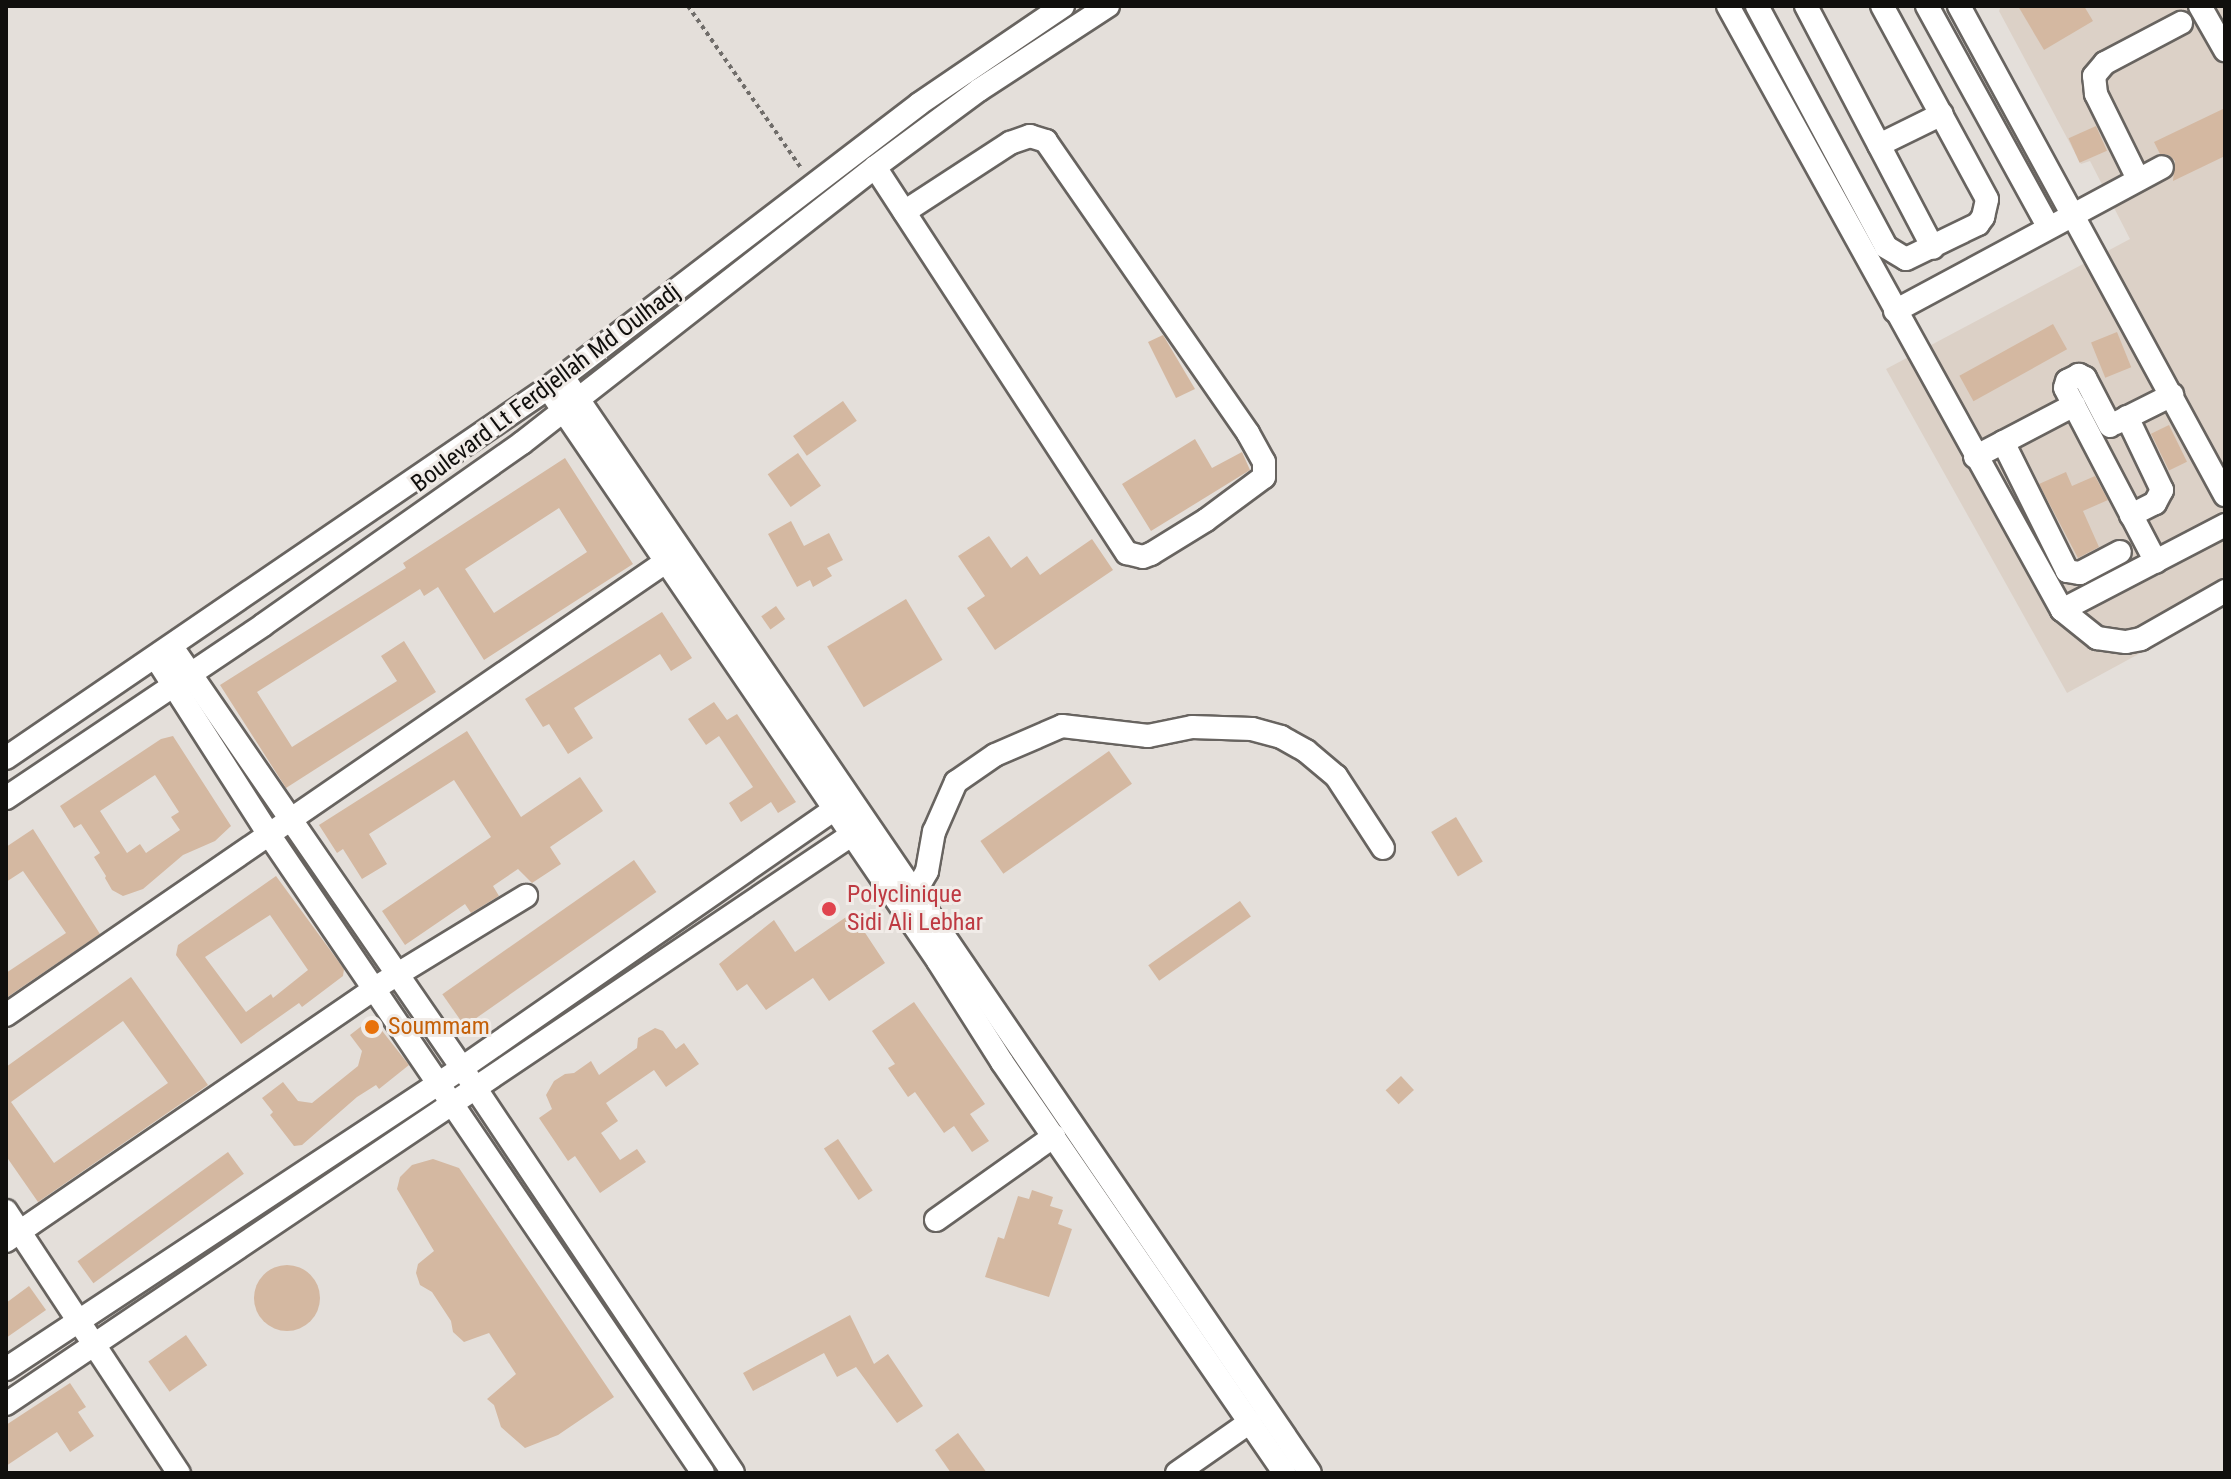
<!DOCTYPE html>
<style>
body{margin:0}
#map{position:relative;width:2231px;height:1479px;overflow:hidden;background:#e4dfda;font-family:"Roboto Condensed",sans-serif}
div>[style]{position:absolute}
.built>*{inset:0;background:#dcd1c7}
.building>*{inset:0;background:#d4b8a1;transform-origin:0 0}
.round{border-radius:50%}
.path>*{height:4px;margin-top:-2px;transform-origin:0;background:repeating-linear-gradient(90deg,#706d6a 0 4px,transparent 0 8px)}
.roads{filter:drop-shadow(2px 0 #686460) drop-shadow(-2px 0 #686460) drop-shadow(0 2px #686460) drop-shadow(0 -2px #686460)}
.minor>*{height:22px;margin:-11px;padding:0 11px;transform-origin:11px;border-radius:11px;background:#fff}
.dots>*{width:22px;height:22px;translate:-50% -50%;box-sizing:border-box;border:4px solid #f1ece8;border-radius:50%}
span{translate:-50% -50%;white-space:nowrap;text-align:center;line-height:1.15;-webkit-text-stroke:6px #f1ece8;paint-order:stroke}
.street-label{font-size:24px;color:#100f0d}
.health-label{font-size:24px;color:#be3a42}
.left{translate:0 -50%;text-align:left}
.food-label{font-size:24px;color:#c56008}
.frame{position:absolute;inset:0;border:8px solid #100f0d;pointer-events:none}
</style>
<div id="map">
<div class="built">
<div style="clip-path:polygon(2001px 6px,2225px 6px,2225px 607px,2067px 693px,1886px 369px,2130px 239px,2090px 161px,2081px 164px,1999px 11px)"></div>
</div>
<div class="building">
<div style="clip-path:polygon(2018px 6px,2084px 6px,2093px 21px,2044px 50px)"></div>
<div style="clip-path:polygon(2225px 108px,2225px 156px,2173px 181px,2175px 161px,2169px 155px,2160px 154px,2154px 142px)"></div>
<div style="left:2096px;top:126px;width:27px;height:30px;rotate:66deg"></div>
<div style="left:2053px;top:324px;width:29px;height:107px;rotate:61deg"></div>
<div style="left:2117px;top:332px;width:38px;height:28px;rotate:68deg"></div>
<div style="clip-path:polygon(1163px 335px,1195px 389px,1176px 398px,1148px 342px)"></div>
<div style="left:843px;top:401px;width:24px;height:61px;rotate:55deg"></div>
<div style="left:2169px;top:425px;width:41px;height:20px;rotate:64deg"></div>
<div style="clip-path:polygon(1195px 439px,1212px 468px,1242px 452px,1250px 470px,1151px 531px,1122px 484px)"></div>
<div style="left:798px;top:453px;width:40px;height:37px;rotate:55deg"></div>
<div style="clip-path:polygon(evenodd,565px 458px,633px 564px,484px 660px,438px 587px,424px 596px,420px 589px,257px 692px,292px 747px,397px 681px,381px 656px,404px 641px,436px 692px,286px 788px,220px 685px,406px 568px,403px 563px,565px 458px,559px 508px,587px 552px,494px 613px,465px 569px,559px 508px)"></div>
<div style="clip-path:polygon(2066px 472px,2072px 486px,2095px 476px,2108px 500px,2083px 511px,2099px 547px,2078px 558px,2039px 484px)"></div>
<div style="clip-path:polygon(791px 521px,804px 546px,829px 533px,843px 560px,827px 568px,832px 576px,813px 587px,810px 580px,797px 587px,768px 534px)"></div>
<div style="clip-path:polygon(989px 536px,1011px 568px,1027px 556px,1040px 575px,1092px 539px,1113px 570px,995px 650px,967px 608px,985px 596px,958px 556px)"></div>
<div style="left:906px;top:599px;width:71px;height:92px;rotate:59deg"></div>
<div style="left:776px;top:606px;width:16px;height:18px;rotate:55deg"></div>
<div style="clip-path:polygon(662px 612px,692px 658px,671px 671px,660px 654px,574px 708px,593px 738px,568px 754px,549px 724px,543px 727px,525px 699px)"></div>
<div style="clip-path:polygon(714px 702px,727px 720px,737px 714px,796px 802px,778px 813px,771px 802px,741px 822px,729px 803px,753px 787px,719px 736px,706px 745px,688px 719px)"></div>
<div style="clip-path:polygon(467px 731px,521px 817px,580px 777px,603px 811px,550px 847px,561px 864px,532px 883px,518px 869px,493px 886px,499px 896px,471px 913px,465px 904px,405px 945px,382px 911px,491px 837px,454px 780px,369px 834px,387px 864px,362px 879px,343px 849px,337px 853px,319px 825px)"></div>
<div style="clip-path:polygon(evenodd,173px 736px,231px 826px,215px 841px,183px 855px,143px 889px,123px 896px,112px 890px,105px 878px,106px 876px,94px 857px,100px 853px,81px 824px,74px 828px,60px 806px,161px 739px,173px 736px,155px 775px,179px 812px,171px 817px,180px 830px,146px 853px,140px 844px,127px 853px,100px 811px,155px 775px)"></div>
<div style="left:1109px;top:751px;width:40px;height:157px;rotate:55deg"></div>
<div style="left:1456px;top:817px;width:52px;height:29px;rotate:59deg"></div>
<div style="clip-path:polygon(33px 829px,100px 934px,6px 998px,6px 973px,66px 933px,23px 871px,6px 882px,6px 847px)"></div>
<div style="left:634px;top:860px;width:39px;height:234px;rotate:55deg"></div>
<div style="clip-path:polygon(evenodd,276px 876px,344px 969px,343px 976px,302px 1007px,299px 1003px,241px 1044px,176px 955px,178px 945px,276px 876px,270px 915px,308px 970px,273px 998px,271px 994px,246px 1012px,205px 957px,270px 915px)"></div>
<div style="left:1240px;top:901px;width:19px;height:112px;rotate:55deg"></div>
<div style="clip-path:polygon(852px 913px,885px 963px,829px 1001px,813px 978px,766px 1010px,747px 984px,737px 991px,719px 964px,774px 920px,795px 952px)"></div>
<div style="clip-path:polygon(evenodd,131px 977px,208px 1085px,38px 1202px,6px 1156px,6px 1067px,131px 977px,123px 1021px,168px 1083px,54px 1163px,11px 1102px,123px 1021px)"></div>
<div style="clip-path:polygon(914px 1002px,985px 1104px,970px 1114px,989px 1141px,972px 1152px,954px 1126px,944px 1133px,915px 1092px,908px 1097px,888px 1068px,895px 1064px,872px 1031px)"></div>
<div style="clip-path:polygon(372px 1018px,409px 1065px,379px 1089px,376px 1085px,357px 1097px,302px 1145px,294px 1146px,270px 1115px,273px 1112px,262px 1098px,283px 1082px,298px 1101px,312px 1103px,358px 1066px,362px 1051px,350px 1035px)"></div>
<div style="clip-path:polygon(655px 1028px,663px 1031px,676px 1049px,684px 1043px,699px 1064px,666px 1087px,654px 1070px,606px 1103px,618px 1121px,601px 1133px,620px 1160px,637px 1149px,646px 1162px,600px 1193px,575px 1156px,568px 1161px,539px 1118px,552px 1109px,546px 1095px,554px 1081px,565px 1074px,574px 1073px,591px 1061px,599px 1075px,637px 1048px,638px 1038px)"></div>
<div style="left:1401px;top:1076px;width:19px;height:21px;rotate:47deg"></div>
<div style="left:838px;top:1139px;width:62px;height:17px;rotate:56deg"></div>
<div style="left:228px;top:1152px;width:27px;height:186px;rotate:54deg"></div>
<div style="clip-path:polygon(433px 1159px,459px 1168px,614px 1397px,558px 1435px,525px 1448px,501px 1427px,494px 1405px,487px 1399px,516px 1374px,489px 1333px,464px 1342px,453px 1332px,451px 1321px,432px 1292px,420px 1285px,416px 1273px,418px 1264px,434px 1251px,397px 1189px,400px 1177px,412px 1165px)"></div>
<div style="clip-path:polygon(1032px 1190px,1053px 1197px,1050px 1206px,1063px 1210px,1058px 1224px,1072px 1229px,1049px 1297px,985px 1277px,998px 1237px,1004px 1239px,1018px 1196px,1029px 1199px)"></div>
<div class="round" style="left:254px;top:1265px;width:66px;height:66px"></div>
<div style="clip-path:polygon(29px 1286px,46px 1310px,6px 1338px,6px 1303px)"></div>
<div style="clip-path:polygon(850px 1315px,874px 1364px,888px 1354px,923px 1406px,897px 1423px,856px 1367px,837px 1377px,824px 1353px,753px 1391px,743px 1373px)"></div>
<div style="left:186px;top:1335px;width:37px;height:46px;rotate:55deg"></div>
<div style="clip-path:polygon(70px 1383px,86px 1407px,78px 1412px,94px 1436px,70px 1452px,57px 1432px,6px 1466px,6px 1425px)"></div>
<div style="clip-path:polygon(958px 1433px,987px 1473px,951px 1473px,935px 1450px)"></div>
</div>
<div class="path">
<div style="left:688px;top:6px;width:198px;rotate:55.1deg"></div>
</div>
<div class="roads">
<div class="minor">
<div style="left:1728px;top:6px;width:690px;rotate:61.06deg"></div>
<div style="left:2062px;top:610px;width:45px;rotate:38.7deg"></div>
<div style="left:2097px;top:638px;width:29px;rotate:8deg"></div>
<div style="left:2126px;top:642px;width:15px;rotate:-11deg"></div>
<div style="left:2141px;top:639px;width:97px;rotate:-29.7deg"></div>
<div style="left:1757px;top:6px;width:273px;rotate:61.8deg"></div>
<div style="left:1886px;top:247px;width:23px;rotate:31deg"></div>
<div style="left:1906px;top:259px;width:80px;rotate:-25.9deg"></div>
<div style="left:1978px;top:224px;width:9px;rotate:-54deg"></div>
<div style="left:1983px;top:217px;width:18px;rotate:-77deg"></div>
<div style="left:1987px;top:199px;width:220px;rotate:-118.5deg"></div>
<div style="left:1806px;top:6px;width:273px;rotate:62.3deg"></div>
<div style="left:1927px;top:6px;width:251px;rotate:61.2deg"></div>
<div style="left:1959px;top:6px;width:557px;rotate:61.46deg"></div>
<div style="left:2200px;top:6px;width:51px;rotate:60.4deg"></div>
<div style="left:1879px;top:145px;width:70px;rotate:-26.2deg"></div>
<div style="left:875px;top:167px;width:461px;rotate:56.9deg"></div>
<div style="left:1127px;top:553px;width:16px;rotate:14deg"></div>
<div style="left:1143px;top:557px;width:9px;rotate:-21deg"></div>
<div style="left:1151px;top:554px;width:65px;rotate:-31.7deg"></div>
<div style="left:1206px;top:520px;width:72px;rotate:-36.6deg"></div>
<div style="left:1264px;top:477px;width:15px;rotate:-90deg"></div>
<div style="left:1264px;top:462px;width:33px;rotate:-119deg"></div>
<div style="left:1248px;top:433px;width:355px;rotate:-124.7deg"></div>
<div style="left:1046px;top:141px;width:17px;rotate:-163deg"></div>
<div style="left:1030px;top:136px;width:21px;rotate:161deg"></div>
<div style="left:1010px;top:143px;width:126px;rotate:146.9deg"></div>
<div style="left:2138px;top:179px;width:95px;rotate:-116.3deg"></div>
<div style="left:2096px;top:94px;width:18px;rotate:-96deg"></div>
<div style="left:2094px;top:76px;width:17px;rotate:-50deg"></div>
<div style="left:2105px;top:63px;width:86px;rotate:-27.8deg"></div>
<div style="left:1895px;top:311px;width:303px;rotate:-28.3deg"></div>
<div style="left:563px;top:377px;width:1326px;rotate:55.72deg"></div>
<div style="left:548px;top:388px;width:693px;rotate:55.76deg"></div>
<div style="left:938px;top:961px;width:120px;rotate:57.6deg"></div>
<div style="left:1002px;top:1062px;width:499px;rotate:55.5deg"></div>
<div style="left:2127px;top:417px;width:81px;rotate:64.4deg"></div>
<div style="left:2162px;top:490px;width:15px;rotate:118deg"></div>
<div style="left:2155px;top:503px;width:27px;rotate:153deg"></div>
<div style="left:2116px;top:423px;width:63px;rotate:-26.6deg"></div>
<div style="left:2110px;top:426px;width:54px;rotate:-117.5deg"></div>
<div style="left:2085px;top:378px;width:7px;rotate:-153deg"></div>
<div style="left:2079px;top:375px;width:13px;rotate:153deg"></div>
<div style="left:2067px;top:381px;width:7px;rotate:106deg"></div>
<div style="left:2065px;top:388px;width:196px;rotate:62.4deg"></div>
<div style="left:2003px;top:442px;width:144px;rotate:63.6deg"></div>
<div style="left:2067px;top:571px;width:13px;rotate:9deg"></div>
<div style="left:2080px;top:573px;width:45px;rotate:-27.7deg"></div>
<div style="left:1975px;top:457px;width:112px;rotate:-27.7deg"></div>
<div style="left:2062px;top:610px;width:184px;rotate:-27.5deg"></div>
<div style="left:172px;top:647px;width:511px;rotate:55.44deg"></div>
<div style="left:462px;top:1068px;width:487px;rotate:56.2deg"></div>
<div style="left:156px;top:658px;width:211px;rotate:57.4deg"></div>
<div style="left:270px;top:836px;width:770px;rotate:55.79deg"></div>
<div style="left:6px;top:758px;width:656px;rotate:-34.32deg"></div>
<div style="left:548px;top:388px;width:467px;rotate:-37.4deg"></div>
<div style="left:919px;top:104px;width:174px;rotate:-34.2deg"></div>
<div style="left:6px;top:798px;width:310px;rotate:-33.9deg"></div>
<div style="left:263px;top:625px;width:317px;rotate:-35.1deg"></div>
<div style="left:522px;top:443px;width:448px;rotate:-38deg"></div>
<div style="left:875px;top:167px;width:129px;rotate:-36.5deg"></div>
<div style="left:979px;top:90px;width:154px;rotate:-33.1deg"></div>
<div style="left:915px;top:892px;width:24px;rotate:-60deg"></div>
<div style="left:927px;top:871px;width:40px;rotate:-80deg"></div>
<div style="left:934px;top:832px;width:55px;rotate:-66.3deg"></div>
<div style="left:956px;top:782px;width:47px;rotate:-34.7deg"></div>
<div style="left:995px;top:755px;width:73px;rotate:-23.4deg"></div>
<div style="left:1062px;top:726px;width:87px;rotate:6.6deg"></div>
<div style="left:1148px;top:736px;width:45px;rotate:-11.6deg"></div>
<div style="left:1192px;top:727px;width:60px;rotate:1.9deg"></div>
<div style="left:1252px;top:729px;width:30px;rotate:15deg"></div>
<div style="left:1281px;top:737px;width:29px;rotate:29deg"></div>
<div style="left:1306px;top:751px;width:39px;rotate:40deg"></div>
<div style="left:1336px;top:776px;width:86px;rotate:56.9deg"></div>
<div style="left:6px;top:1015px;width:814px;rotate:-34.49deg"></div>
<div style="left:6px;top:1211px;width:314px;rotate:56.6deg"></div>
<div style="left:936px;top:1220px;width:145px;rotate:-35.4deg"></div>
<div style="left:6px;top:1241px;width:447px;rotate:-34.4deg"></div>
<div style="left:375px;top:988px;width:177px;rotate:-31.4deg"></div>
<div style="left:6px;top:1369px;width:546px;rotate:-33.43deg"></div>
<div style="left:462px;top:1068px;width:464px;rotate:-34.8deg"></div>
<div style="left:6px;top:1404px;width:1030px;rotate:-33.95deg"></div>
<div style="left:1177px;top:1473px;width:89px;rotate:-34.9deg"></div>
</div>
</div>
<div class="dots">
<div style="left:829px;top:909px;background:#e0444e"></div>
<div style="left:372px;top:1027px;background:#e8710a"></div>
</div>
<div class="street-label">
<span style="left:546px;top:388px;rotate:-37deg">Boulevard Lt Ferdjellah Md Oulhadj</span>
</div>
<div class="health-label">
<span class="left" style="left:847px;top:909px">Polyclinique<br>Sidi Ali Lebhar</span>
</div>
<div class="food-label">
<span class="left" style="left:388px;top:1027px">Soummam</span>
</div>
<div class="frame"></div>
</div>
